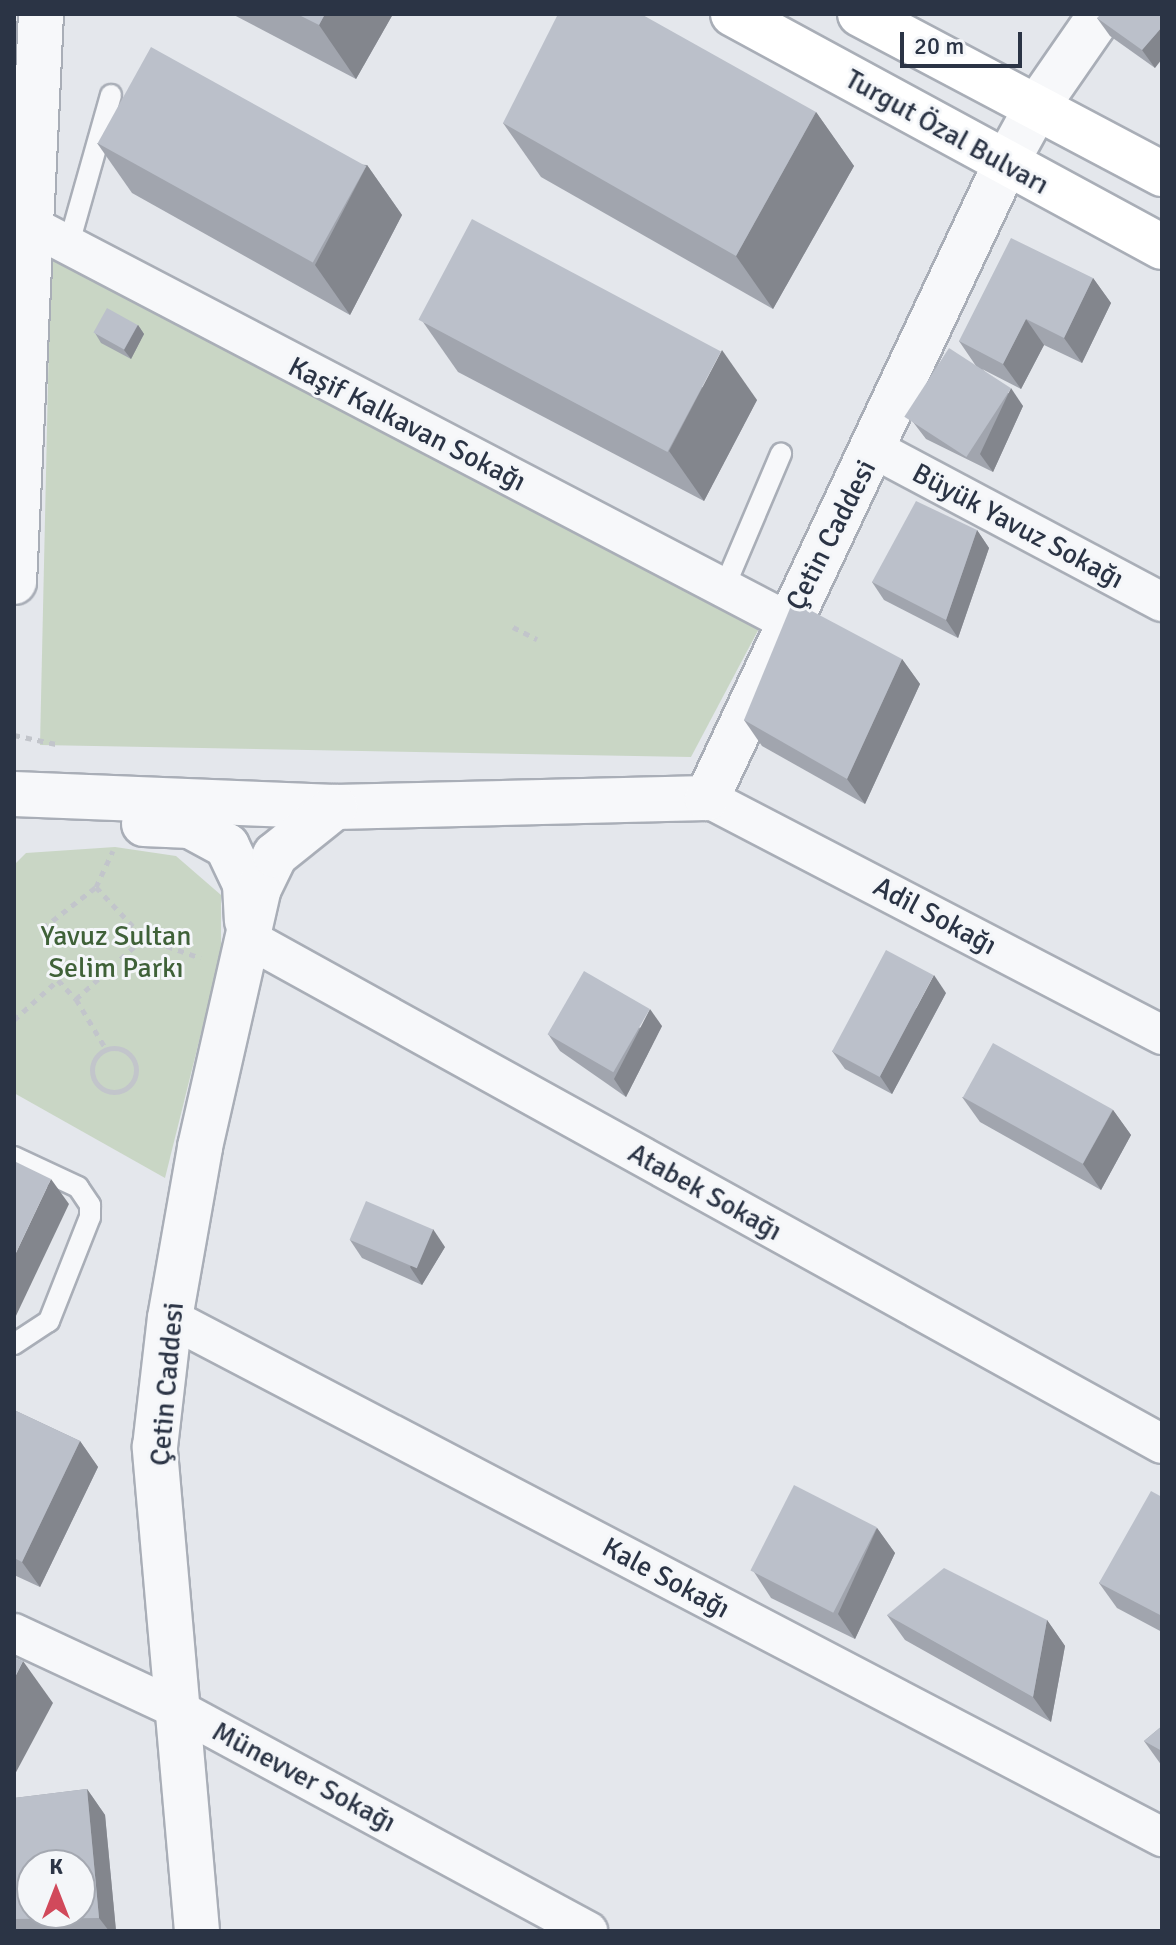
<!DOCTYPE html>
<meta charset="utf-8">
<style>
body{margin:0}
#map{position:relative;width:1176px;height:1945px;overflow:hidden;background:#e4e7ec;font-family:Signika,sans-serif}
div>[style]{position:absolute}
.green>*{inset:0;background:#c9d6c5}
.path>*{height:5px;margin-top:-2.5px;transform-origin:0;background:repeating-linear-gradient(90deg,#c2c5cb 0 6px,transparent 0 12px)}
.path>.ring{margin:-2.5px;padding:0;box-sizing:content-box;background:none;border:5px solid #c2c5cb;border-radius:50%}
.roads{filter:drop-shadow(2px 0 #a9aeb7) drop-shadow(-2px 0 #a9aeb7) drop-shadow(0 2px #a9aeb7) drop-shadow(0 -2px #a9aeb7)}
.service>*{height:20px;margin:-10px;padding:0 10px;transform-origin:10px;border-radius:10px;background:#f7f8fa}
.minor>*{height:38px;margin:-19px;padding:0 19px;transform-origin:19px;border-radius:19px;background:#f7f8fa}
.tertiary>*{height:44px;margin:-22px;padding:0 22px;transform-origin:22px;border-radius:22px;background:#f7f8fa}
.primary>*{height:44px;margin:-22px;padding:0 22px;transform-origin:22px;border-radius:22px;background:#fff}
.wall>*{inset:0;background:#a1a5ae}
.shaded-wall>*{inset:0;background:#83868d}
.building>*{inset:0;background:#bbc0ca;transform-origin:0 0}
span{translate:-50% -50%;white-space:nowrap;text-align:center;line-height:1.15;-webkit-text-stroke:6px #f4f6f9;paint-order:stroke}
.street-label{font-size:28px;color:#2b3445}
.park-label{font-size:28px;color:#3f6138}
.frame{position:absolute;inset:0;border:16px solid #2b3445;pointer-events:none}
.north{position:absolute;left:16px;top:1849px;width:80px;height:80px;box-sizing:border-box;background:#f4f6f9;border:2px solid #a4a8b1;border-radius:50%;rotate:0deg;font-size:22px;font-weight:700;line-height:32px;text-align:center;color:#2b3445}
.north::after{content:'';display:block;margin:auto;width:28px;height:36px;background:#d1495b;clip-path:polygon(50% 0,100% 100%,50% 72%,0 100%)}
.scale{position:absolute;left:900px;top:32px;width:122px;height:36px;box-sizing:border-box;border:4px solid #2b3445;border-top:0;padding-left:10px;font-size:24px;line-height:28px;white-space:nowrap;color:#2b3445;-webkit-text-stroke:6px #f4f6f9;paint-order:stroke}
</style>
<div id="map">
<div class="green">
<div style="clip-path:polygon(51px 247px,763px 621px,691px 757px,40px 745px)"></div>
<div style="clip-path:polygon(115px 847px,176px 856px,221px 895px,221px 953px,165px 1178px,14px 1093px,14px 865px,26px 853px)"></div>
</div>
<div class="path">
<div style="left:513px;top:627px;width:27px;rotate:27deg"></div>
<div style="left:14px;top:735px;width:43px;rotate:12.1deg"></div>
<div style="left:96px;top:887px;width:70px;rotate:46.7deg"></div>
<div style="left:144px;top:938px;width:60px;rotate:19.3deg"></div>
<div style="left:43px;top:928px;width:67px;rotate:-37.7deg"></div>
<div style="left:96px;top:887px;width:40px;rotate:-65deg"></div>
<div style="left:76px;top:999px;width:58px;rotate:59deg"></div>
<div style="left:14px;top:1020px;width:59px;rotate:-42.3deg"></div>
<div style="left:58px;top:980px;width:26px;rotate:47deg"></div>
<div style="left:76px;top:999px;width:91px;rotate:-41.9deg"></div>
<div class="ring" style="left:92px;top:1048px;width:39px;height:39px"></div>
</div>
<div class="roads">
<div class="service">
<div style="left:68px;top:247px;width:158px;rotate:-74.2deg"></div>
<div style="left:724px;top:588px;width:146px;rotate:-67deg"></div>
<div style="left:14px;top:1157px;width:71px;rotate:25.1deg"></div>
<div style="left:78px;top:1187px;width:22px;rotate:56deg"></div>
<div style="left:90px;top:1205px;width:12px;rotate:90deg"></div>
<div style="left:90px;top:1217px;width:112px;rotate:111.5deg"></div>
<div style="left:49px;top:1321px;width:42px;rotate:146.7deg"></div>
</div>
<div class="minor">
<div style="left:28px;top:224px;width:857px;rotate:27.61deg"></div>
<div style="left:874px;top:449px;width:326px;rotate:28deg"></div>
<div style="left:707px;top:798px;width:513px;rotate:27.51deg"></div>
<div style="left:249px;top:939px;width:1043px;rotate:28.95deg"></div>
<div style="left:170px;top:1318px;width:1120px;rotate:27.62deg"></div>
<div style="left:14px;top:1633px;width:184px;rotate:25deg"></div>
<div style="left:181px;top:1711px;width:463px;rotate:28.4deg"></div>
</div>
<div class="tertiary">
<div style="left:14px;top:582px;width:569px;rotate:-87.28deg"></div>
<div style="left:14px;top:794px;width:321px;rotate:2.3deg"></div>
<div style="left:335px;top:807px;width:372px;rotate:-1.4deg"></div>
<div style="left:707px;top:798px;width:700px;rotate:-64.79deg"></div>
<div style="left:1005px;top:165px;width:68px;rotate:-61.2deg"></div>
<div style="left:1038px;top:105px;width:111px;rotate:-55.3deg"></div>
<div style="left:144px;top:824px;width:46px;rotate:2.5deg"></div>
<div style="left:190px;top:826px;width:42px;rotate:28.4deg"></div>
<div style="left:227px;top:846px;width:42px;rotate:64.7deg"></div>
<div style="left:245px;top:884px;width:37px;rotate:87deg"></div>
<div style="left:197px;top:1931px;width:486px;rotate:-95deg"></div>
<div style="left:155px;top:1447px;width:130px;rotate:-83.4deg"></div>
<div style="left:170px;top:1318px;width:174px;rotate:-80deg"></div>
<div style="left:200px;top:1147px;width:266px;rotate:-77.2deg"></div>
<div style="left:259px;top:888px;width:37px;rotate:-64deg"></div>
<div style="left:275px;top:855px;width:77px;rotate:-38.7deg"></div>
</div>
<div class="primary">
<div style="left:733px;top:14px;width:488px;rotate:28.5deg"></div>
<div style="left:860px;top:14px;width:342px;rotate:27.9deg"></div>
</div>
</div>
<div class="wall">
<div style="clip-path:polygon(232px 14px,393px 14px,356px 79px)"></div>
<div style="clip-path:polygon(1162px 14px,1155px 68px,1110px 36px,1097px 18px)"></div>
<div style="clip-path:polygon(816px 112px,854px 166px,773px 309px,541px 177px,503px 123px)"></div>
<div style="clip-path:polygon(97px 143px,367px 165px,402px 215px,350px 315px,132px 193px)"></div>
<div style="clip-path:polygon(1093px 278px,1111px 303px,1082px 363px,1044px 345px,1021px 389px,982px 369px,1023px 406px,993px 472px,926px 439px,913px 422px,976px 366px,959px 341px)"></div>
<div style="clip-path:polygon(423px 322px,757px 400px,704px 501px,458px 372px)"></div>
<div style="clip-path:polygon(138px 325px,144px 334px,131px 359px,101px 343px,95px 333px)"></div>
<div style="clip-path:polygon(977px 530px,989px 548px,958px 638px,884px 600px,872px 582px)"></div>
<div style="clip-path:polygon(902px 659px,920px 684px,865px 804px,762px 746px,744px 720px)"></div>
<div style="clip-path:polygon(946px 993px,892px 1094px,845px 1069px,832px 1051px)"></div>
<div style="clip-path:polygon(662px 1026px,626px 1097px,560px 1051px,548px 1034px)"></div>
<div style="clip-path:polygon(962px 1097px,1113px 1110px,1131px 1135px,1101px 1190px,980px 1122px)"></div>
<div style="clip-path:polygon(350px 1240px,445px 1247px,422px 1285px,362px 1258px)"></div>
<div style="clip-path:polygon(14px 1410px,80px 1441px,98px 1467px,40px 1587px,14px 1575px)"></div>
<div style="clip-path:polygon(1162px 1497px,1162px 1632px,1117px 1608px,1099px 1583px)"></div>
<div style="clip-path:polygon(877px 1528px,895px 1553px,855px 1639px,771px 1598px,754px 1572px)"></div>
<div style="clip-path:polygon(887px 1615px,1047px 1620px,1065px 1646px,1051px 1722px,905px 1640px)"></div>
<div style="clip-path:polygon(1162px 1726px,1162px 1766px,1144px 1741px)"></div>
<div style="clip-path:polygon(87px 1789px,105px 1815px,116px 1931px,14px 1931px,14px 1798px)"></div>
</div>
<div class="shaded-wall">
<div style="clip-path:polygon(325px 14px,393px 14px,356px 79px,319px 25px)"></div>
<div style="clip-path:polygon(1162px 27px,1162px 59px,1155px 68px,1142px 50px)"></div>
<div style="clip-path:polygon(816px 112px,854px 166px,773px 309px,736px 256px)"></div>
<div style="clip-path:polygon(367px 165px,402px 215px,350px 315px,315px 265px)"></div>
<div style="clip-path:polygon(1093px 278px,1111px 303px,1082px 363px,1064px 338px)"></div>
<div style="clip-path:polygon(1026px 319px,1044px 345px,1021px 389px,1003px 364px)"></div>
<div style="clip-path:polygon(138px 325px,144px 334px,131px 359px,124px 350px)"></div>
<div style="clip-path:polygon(722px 350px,757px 400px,704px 501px,669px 451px)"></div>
<div style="clip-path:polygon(1011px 388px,1023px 406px,993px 472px,980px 454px)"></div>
<div style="clip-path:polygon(977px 530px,989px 548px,958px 638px,946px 620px)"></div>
<div style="clip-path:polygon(902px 659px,920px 684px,865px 804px,847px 779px)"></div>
<div style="clip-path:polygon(934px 975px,946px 993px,892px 1094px,880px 1076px)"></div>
<div style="clip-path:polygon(650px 1009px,662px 1026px,626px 1097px,614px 1079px)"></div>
<div style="clip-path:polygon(1113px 1110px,1131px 1135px,1101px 1190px,1083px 1164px)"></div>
<div style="clip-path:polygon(51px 1179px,69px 1204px,14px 1320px,14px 1257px)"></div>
<div style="clip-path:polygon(433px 1229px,445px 1247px,422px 1285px,410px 1267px)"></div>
<div style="clip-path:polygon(80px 1441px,98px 1467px,40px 1587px,22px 1562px)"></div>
<div style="clip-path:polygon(877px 1528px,895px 1553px,855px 1639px,838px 1614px)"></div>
<div style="clip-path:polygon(1047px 1620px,1065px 1646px,1051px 1722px,1033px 1697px)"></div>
<div style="clip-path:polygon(23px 1661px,53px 1703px,14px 1776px,14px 1679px)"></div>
<div style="clip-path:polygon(87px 1789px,105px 1815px,116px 1931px,109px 1931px,99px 1918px)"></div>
</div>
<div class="building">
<div style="clip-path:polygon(297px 14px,325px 14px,319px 25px)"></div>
<div style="clip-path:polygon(558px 14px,641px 14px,816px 112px,736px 256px,503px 123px)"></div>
<div style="clip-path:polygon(1101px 14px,1162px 14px,1162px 27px,1142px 50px,1097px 18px)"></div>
<div style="left:151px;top:47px;width:246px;height:110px;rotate:29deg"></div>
<div style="left:472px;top:219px;width:282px;height:114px;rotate:28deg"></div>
<div style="clip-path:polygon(1011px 238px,1093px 278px,1064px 338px,1026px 319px,1003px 364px,959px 341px)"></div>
<div style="left:107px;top:308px;width:35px;height:28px;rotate:29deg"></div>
<div style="left:949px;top:348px;width:74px;height:82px;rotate:33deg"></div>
<div style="clip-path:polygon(916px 501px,977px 530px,946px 620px,872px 582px)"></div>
<div style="clip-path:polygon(793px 601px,902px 659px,847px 779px,744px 720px)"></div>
<div style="left:886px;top:950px;width:54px;height:115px;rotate:28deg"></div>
<div style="left:584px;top:971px;width:76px;height:73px;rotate:30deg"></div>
<div style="left:993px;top:1043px;width:137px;height:62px;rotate:29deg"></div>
<div style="clip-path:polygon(14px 1161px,51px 1179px,14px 1257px)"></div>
<div style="left:366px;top:1201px;width:73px;height:42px;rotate:23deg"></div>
<div style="clip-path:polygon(14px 1410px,80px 1441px,22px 1562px,14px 1558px)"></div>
<div style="left:794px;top:1485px;width:93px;height:96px;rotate:27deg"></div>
<div style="clip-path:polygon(1151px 1491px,1162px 1497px,1162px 1616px,1099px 1583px)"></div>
<div style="clip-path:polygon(944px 1568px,1047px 1620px,1033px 1697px,887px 1615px)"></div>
<div style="clip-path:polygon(14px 1657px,23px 1661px,14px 1679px)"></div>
<div style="clip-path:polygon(1162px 1726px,1162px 1751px,1144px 1741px)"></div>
<div style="clip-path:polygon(evenodd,87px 1789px,99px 1918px,14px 1919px,14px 1798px,87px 1789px,32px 1865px,80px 1865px,80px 1913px,32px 1913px,32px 1865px)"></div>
</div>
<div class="street-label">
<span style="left:947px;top:132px;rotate:29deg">Turgut Özal Bulvarı</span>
<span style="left:407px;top:424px;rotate:27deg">Kaşif Kalkavan Sokağı</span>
<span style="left:1018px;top:526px;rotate:28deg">Büyük Yavuz Sokağı</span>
<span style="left:831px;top:535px;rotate:-63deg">Çetin Caddesi</span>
<span style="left:935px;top:916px;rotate:28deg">Adil Sokağı</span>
<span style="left:705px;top:1192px;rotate:29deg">Atabek Sokağı</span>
<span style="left:167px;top:1384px;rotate:-85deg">Çetin Caddesi</span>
<span style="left:666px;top:1578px;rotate:28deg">Kale Sokağı</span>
<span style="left:304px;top:1777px;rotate:28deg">Münevver Sokağı</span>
</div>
<div class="park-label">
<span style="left:116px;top:952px">Yavuz Sultan<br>Selim Parkı</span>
</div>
<div class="frame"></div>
<div class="north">K</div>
<div class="scale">20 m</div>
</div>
